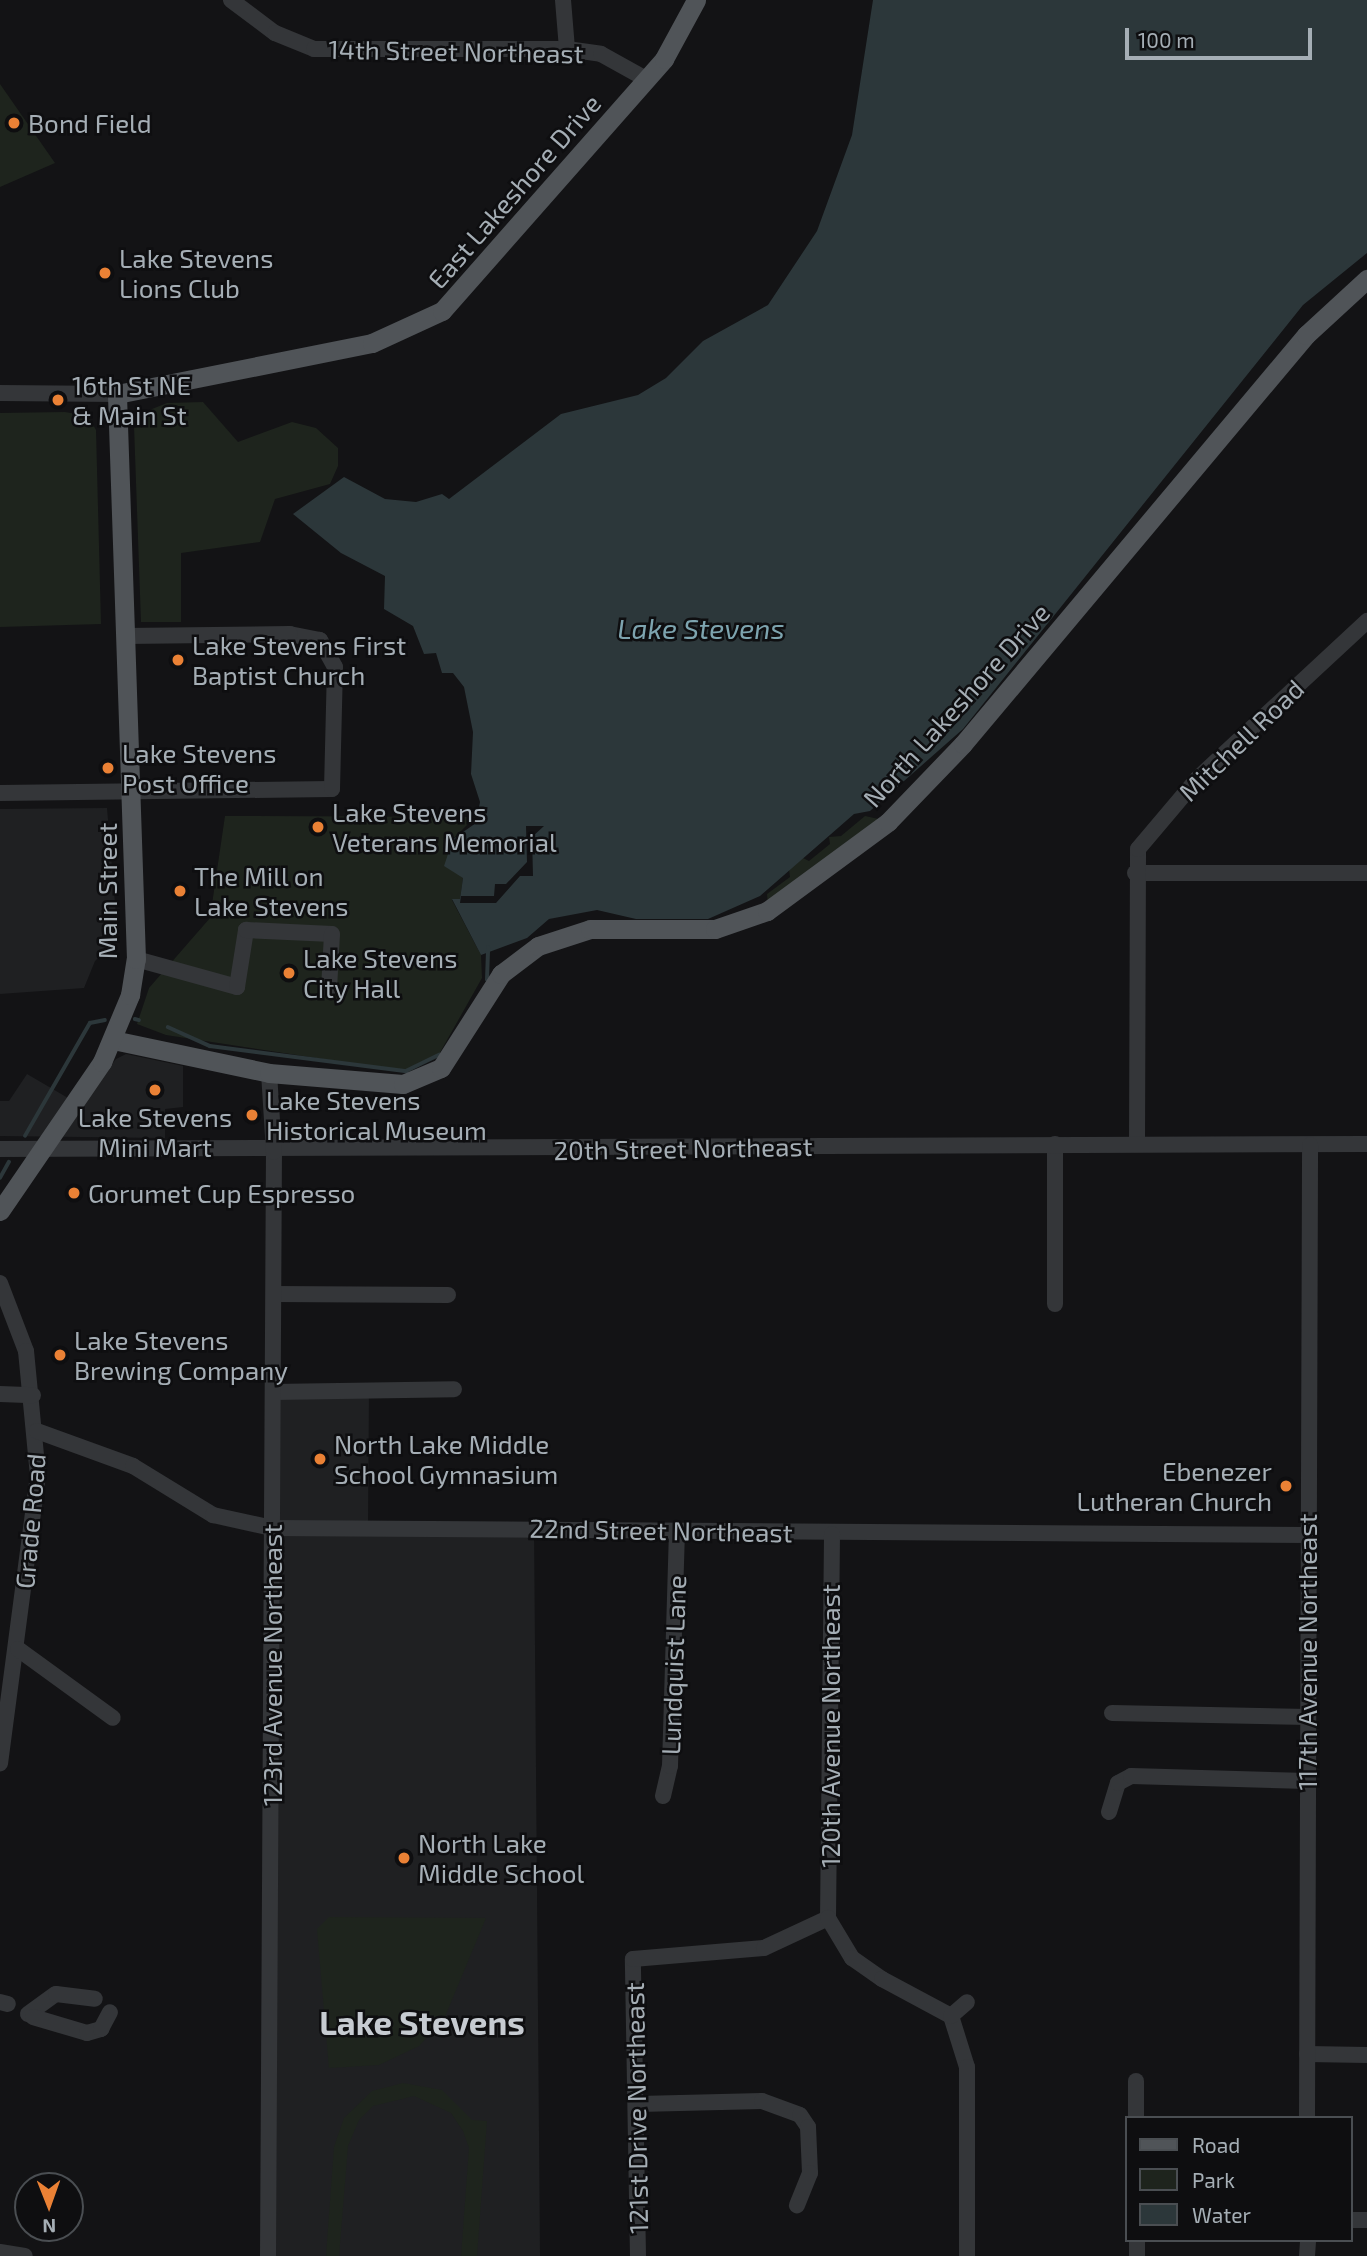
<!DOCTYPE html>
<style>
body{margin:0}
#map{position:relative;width:1367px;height:2256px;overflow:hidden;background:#131315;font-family:"Exo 2",sans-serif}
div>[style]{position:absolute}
.built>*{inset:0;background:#1f2022}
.green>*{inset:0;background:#1e241d}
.water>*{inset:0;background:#2c373a}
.pier>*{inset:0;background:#131315}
.stream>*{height:3.5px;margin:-1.75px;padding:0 1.75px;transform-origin:1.75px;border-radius:1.75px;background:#2c373a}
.minor>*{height:16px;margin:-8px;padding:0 8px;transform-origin:8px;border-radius:8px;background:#343639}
.major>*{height:19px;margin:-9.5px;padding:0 9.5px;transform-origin:9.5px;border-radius:9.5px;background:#505458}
.dots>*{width:19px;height:19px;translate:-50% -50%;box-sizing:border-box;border:4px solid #0e0e10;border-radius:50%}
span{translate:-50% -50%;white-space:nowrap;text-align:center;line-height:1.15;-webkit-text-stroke:5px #0e0e10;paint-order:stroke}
.street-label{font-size:26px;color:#a5aeb5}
.poi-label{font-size:26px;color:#a5aeb5}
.left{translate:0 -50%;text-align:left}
.right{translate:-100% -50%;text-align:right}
.water-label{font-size:28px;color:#7da4af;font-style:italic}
.district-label{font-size:33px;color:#c6cbd1;font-weight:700}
.legend{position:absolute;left:1125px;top:2116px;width:228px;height:126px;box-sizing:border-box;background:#0e0e10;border:2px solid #4a4e52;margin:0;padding:9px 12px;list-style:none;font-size:21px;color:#a5aeb5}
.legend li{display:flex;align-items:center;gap:14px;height:35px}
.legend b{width:35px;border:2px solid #4a4e52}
.north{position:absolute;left:14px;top:2172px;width:70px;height:70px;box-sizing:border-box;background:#0e0e10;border:2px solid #4a4e52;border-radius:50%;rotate:179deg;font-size:19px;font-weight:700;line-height:28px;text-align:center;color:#a5aeb5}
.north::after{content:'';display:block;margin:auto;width:24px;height:32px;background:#ea8135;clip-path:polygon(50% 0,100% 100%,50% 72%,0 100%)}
.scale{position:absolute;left:1125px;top:28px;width:187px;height:32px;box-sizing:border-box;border:4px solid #a5aeb5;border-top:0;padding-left:9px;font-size:21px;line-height:24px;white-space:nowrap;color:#a5aeb5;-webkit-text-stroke:5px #0e0e10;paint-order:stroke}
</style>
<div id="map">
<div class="built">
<div style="clip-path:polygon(107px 808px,118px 939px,95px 961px,84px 988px,0 994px,0 809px)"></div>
<div style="clip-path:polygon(126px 1054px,183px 1066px,183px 1107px,165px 1109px,165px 1138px,0 1136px,0 1101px,9px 1101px,27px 1074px,80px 1105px,116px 1059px)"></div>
<div style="clip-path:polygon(369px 1391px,368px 1527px,534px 1527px,540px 2256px,271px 2256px,273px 1392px)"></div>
</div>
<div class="green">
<div style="clip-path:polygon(0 84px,55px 163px,0 187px)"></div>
<div style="clip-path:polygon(203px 402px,238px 442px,292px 422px,316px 428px,338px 448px,338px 466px,330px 484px,275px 499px,260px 542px,181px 553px,181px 622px,141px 622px,134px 426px,147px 411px,167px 403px)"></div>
<div style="clip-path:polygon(65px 412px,88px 416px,96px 430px,101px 624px,0 627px,0 413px)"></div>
<div style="clip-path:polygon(225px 816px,475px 817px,453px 839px,463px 878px,460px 899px,452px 900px,481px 955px,482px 978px,438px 1056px,402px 1071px,166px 1035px,137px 1024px,149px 988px,210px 918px)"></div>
<div style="clip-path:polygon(865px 816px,883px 820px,768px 906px,767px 894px,790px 877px,789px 869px,803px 858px,809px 861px,830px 844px,829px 837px,841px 836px)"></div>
<div style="clip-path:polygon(329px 1917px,486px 1918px,444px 2019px,419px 2046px,379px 2065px,329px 2068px,317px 1929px)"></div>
<div style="clip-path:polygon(403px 2083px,442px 2090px,472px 2120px,487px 2121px,477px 2256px,461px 2256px,469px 2148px,463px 2131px,451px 2113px,414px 2096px,373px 2106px,359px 2120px,348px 2146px,339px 2256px,326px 2256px,334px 2147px,344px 2118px,372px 2091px)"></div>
</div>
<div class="water">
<div style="clip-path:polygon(873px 0,1367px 0,1367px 253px,1303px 305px,963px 729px,870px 811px,854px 814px,760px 896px,708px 919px,636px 919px,597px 910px,549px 919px,527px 938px,481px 955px,452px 899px,460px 899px,463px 878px,444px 866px,453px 839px,476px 823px,480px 802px,471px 774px,473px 732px,464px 687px,453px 673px,442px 673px,436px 653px,424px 654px,413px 626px,384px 609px,385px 576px,341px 553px,293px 514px,344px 477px,385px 499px,416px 502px,442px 494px,449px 499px,561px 414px,638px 395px,666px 378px,703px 341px,768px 305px,817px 231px,852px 135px)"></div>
</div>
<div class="pier">
<div style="clip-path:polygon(526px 826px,544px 826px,532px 837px,533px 876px,520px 876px,496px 903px,460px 903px,461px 896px,494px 896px,495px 884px,506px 884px,527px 862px)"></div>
</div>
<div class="stream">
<div style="left:487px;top:980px;width:32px;rotate:-88deg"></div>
<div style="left:135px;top:1019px;width:4px;rotate:14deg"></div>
<div style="left:168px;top:1027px;width:46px;rotate:24.3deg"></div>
<div style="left:210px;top:1046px;width:198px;rotate:7.3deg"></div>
<div style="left:406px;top:1071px;width:37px;rotate:-26deg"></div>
<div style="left:25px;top:1136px;width:130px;rotate:-60.1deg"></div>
<div style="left:90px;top:1023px;width:15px;rotate:-11deg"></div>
<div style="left:0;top:1178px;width:18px;rotate:-61deg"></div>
</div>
<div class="minor">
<div style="left:231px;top:0;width:55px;rotate:36.9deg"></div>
<div style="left:275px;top:33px;width:42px;rotate:22.3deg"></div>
<div style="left:314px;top:49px;width:253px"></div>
<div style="left:567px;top:49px;width:34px;rotate:8deg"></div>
<div style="left:601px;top:54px;width:51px;rotate:29.1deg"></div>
<div style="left:563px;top:0;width:49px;rotate:85.3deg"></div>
<div style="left:0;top:393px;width:117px;rotate:0.5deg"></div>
<div style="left:0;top:793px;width:332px;rotate:-0.7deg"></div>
<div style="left:332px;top:789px;width:122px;rotate:-88.6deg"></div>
<div style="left:335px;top:667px;width:31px;rotate:-119deg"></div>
<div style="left:320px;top:640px;width:31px;rotate:-169deg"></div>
<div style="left:290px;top:634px;width:165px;rotate:179.3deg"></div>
<div style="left:1135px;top:873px;width:232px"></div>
<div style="left:136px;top:959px;width:105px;rotate:15.5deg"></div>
<div style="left:237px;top:987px;width:58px;rotate:-81deg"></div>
<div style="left:246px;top:930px;width:86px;rotate:2.7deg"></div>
<div style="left:332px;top:934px;width:55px;rotate:93.1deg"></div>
<div style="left:1055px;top:1144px;width:160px;rotate:90deg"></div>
<div style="left:1137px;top:1144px;width:295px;rotate:-89.8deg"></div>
<div style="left:1138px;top:849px;width:93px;rotate:-49.8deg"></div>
<div style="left:1198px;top:778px;width:231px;rotate:-42.9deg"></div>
<div style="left:0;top:1149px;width:1367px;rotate:-0.21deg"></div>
<div style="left:0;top:1283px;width:73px;rotate:69.1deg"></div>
<div style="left:26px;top:1351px;width:125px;rotate:84.5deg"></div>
<div style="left:38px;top:1475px;width:291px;rotate:97.5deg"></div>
<div style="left:274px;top:1294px;width:174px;rotate:0.3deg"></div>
<div style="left:273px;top:1392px;width:181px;rotate:-0.9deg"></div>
<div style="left:0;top:1394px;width:33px;rotate:2deg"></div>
<div style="left:37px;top:1431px;width:102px;rotate:20deg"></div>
<div style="left:133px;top:1466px;width:94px;rotate:31.5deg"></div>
<div style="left:213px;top:1515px;width:60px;rotate:12.4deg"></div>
<div style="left:272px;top:1528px;width:1034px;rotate:0.39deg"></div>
<div style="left:18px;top:1649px;width:117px;rotate:36deg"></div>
<div style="left:1112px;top:1713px;width:196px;rotate:1.2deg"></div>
<div style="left:663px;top:1796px;width:31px;rotate:-77deg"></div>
<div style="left:670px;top:1766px;width:233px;rotate:-88.3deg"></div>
<div style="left:1109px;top:1812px;width:30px;rotate:-73deg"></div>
<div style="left:1118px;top:1783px;width:15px;rotate:-28deg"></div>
<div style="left:1131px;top:1776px;width:177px;rotate:1.6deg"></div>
<div style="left:828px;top:1918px;width:384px;rotate:-89.4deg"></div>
<div style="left:0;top:2002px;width:8px;rotate:14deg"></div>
<div style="left:28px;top:2014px;width:34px;rotate:-36deg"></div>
<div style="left:56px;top:1994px;width:39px;rotate:7deg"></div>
<div style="left:951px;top:2016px;width:53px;rotate:72.6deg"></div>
<div style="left:967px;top:2067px;width:189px;rotate:90deg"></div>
<div style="left:33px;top:2017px;width:56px;rotate:16.5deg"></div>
<div style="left:87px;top:2033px;width:15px;rotate:-16deg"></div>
<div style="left:101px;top:2029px;width:19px;rotate:-62deg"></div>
<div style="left:1307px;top:2054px;width:60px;rotate:1deg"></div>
<div style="left:1136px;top:2081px;width:37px;rotate:90deg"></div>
<div style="left:639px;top:2104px;width:123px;rotate:-1.4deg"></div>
<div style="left:762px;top:2101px;width:40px;rotate:20.2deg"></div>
<div style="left:800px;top:2115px;width:14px;rotate:56deg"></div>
<div style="left:808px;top:2127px;width:46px;rotate:87.5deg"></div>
<div style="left:810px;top:2173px;width:35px;rotate:112deg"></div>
<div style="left:1307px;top:2118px;width:973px;rotate:-89.82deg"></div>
<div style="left:1351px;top:2220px;width:16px"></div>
<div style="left:1137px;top:2240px;width:16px;rotate:90deg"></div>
<div style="left:0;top:2252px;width:25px;rotate:9deg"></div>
<div style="left:268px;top:2256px;width:1104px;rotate:-89.69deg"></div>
<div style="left:274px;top:1152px;width:79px;rotate:-93.6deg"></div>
<div style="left:638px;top:2256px;width:297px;rotate:-91deg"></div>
<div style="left:633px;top:1959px;width:131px;rotate:-4.8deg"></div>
<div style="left:764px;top:1948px;width:71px;rotate:-25.1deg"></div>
<div style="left:828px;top:1918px;width:47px;rotate:59deg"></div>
<div style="left:852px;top:1958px;width:37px;rotate:35deg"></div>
<div style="left:882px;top:1979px;width:78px;rotate:28.2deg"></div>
<div style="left:951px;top:2016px;width:21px;rotate:-41deg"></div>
<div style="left:1307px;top:2256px;width:16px;rotate:-86deg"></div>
</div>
<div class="major">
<div style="left:113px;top:1040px;width:159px;rotate:11.9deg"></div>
<div style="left:269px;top:1073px;width:134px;rotate:4.7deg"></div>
<div style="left:403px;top:1084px;width:41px;rotate:-22.8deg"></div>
<div style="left:441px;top:1068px;width:112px;rotate:-57.4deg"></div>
<div style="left:501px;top:974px;width:46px;rotate:-37.1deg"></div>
<div style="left:538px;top:946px;width:55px;rotate:-18.1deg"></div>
<div style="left:590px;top:929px;width:125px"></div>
<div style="left:715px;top:929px;width:55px;rotate:-19.1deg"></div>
<div style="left:767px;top:911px;width:150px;rotate:-36.3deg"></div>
<div style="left:888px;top:822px;width:108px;rotate:-46.1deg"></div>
<div style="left:963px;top:744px;width:534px;rotate:-50.02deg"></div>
<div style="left:1306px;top:335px;width:83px;rotate:-42.6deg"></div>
<div style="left:0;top:1211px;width:181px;rotate:-55.6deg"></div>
<div style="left:102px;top:1062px;width:73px;rotate:-67.3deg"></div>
<div style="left:130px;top:995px;width:36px;rotate:-81deg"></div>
<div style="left:136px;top:959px;width:565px;rotate:-91.93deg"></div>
<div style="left:117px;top:394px;width:260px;rotate:-11.3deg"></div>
<div style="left:372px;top:343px;width:77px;rotate:-24.6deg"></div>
<div style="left:442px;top:311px;width:336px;rotate:-48.6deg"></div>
<div style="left:664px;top:59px;width:67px;rotate:-61.5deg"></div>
</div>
<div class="dots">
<div style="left:14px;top:123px;background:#ea8135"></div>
<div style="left:105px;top:273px;background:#ea8135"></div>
<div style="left:58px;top:400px;background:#ea8135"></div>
<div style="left:178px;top:660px;background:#ea8135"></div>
<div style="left:108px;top:768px;background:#ea8135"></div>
<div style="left:318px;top:827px;background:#ea8135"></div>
<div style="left:180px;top:891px;background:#ea8135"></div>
<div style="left:289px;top:973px;background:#ea8135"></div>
<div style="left:155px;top:1090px;background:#ea8135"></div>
<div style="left:252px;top:1115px;background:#ea8135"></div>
<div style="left:74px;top:1193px;background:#ea8135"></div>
<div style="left:60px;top:1355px;background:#ea8135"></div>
<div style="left:320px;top:1459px;background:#ea8135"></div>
<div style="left:1286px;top:1486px;background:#ea8135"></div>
<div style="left:404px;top:1858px;background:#ea8135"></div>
</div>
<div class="street-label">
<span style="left:456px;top:51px;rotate:1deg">14th Street Northeast</span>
<span style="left:514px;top:191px;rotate:-49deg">East Lakeshore Drive</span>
<span style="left:956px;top:705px;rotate:-48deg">North Lakeshore Drive</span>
<span style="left:1241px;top:740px;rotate:-44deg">Mitchell Road</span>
<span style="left:107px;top:891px;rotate:-90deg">Main Street</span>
<span style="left:683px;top:1148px;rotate:-1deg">20th Street Northeast</span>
<span style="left:30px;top:1521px;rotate:-85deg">Grade Road</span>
<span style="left:661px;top:1530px;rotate:1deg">22nd Street Northeast</span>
<span style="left:1307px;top:1652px;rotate:-90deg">117th Avenue Northeast</span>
<span style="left:272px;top:1665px;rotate:-90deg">123rd Avenue Northeast</span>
<span style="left:673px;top:1665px;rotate:-88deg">Lundquist Lane</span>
<span style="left:830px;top:1726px;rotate:-90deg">120th Avenue Northeast</span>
<span style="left:636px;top:2108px;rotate:-91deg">121st Drive Northeast</span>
</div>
<div class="poi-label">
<span class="left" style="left:28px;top:123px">Bond Field</span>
<span class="left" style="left:119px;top:273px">Lake Stevens<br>Lions Club</span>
<span class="left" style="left:72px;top:400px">16th St NE<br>&amp; Main St</span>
<span class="left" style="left:192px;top:660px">Lake Stevens First<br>Baptist Church</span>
<span class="left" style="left:122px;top:768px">Lake Stevens<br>Post Office</span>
<span class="left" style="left:332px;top:827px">Lake Stevens<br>Veterans Memorial</span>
<span class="left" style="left:194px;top:891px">The Mill on<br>Lake Stevens</span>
<span class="left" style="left:303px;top:973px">Lake Stevens<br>City Hall</span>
<span class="left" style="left:266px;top:1115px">Lake Stevens<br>Historical Museum</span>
<span style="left:155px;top:1132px">Lake Stevens<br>Mini Mart</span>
<span class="left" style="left:88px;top:1193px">Gorumet Cup Espresso</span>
<span class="left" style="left:74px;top:1355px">Lake Stevens<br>Brewing Company</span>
<span class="left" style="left:334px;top:1459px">North Lake Middle<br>School Gymnasium</span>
<span class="right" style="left:1272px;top:1486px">Ebenezer<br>Lutheran Church</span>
<span class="left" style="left:418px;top:1858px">North Lake<br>Middle School</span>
</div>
<div class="water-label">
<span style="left:701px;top:628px">Lake Stevens</span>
</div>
<div class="district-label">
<span style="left:422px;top:2023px">Lake Stevens</span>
</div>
<ul class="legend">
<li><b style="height:9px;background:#505458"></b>Road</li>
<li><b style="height:19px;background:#1e241d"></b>Park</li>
<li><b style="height:19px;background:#2c373a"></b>Water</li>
</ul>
<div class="north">N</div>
<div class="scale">100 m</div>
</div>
